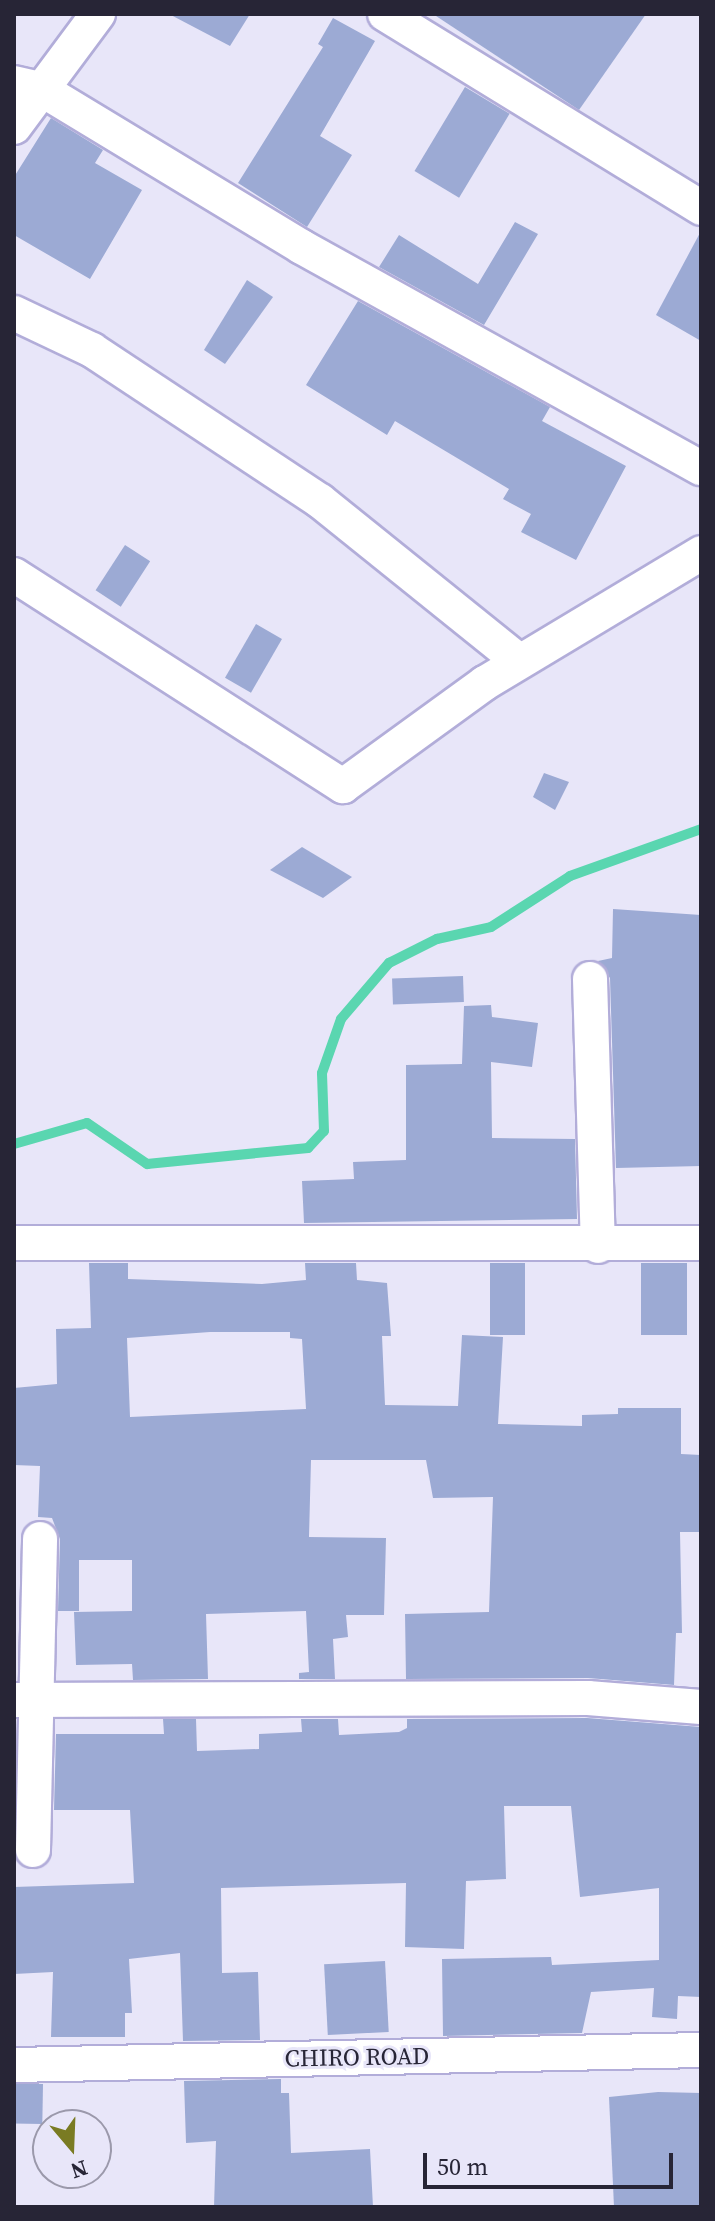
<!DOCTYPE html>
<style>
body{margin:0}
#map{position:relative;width:715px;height:2221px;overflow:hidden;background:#e8e6f9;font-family:"Source Serif 4",serif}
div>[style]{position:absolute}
.stream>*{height:10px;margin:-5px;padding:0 5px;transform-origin:5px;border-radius:5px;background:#5ad6b0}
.building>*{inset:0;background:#9caad4;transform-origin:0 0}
.roads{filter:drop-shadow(2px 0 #b2add9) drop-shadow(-2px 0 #b2add9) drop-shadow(0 2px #b2add9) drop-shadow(0 -2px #b2add9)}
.minor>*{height:34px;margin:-17px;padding:0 17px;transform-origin:17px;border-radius:17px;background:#fff}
span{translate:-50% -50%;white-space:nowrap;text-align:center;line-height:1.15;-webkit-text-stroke:6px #e8e6f9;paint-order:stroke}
.street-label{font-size:24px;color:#272536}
.frame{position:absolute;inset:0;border:16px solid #272536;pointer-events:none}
.north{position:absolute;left:32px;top:2109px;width:80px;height:80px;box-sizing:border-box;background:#e8e6f9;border:2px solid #9b99ab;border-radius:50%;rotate:161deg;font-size:22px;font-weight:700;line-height:32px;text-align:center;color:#272536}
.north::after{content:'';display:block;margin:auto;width:28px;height:36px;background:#7a7b23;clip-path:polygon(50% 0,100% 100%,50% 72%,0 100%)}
.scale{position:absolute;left:423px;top:2153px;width:250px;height:36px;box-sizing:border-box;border:4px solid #272536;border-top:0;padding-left:10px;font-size:24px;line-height:28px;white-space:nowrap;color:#272536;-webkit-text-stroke:6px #e8e6f9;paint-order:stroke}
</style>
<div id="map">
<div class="stream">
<div style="left:14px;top:1144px;width:76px;rotate:-16deg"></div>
<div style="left:87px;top:1123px;width:73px;rotate:34.3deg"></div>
<div style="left:147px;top:1164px;width:162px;rotate:-5.7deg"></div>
<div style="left:308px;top:1148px;width:23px;rotate:-47deg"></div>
<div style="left:324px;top:1131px;width:58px;rotate:-92deg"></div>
<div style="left:322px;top:1073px;width:57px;rotate:-70.6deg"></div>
<div style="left:341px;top:1019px;width:74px;rotate:-49.4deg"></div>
<div style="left:389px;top:963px;width:54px;rotate:-26.6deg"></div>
<div style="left:437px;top:939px;width:55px;rotate:-12.5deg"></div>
<div style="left:491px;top:927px;width:94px;rotate:-32.8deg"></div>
<div style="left:570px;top:876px;width:139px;rotate:-19.7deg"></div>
</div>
<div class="building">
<div style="clip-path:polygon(169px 14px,250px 14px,230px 46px)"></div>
<div style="clip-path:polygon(433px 14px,646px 14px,579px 110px)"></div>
<div style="clip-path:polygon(333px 18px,375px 41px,320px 136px,352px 155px,307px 227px,238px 183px,323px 47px,318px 44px)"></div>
<div style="left:465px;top:87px;width:52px;height:98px;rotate:31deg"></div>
<div style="clip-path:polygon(51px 118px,103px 150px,95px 163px,142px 190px,90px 279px,14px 235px,14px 177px)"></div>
<div style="clip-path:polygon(515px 222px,538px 234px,484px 325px,379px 267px,399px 235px,478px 284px)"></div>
<div style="clip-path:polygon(701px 231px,701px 341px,656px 315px)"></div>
<div style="clip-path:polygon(247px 280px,273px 297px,225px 364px,204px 350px)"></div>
<div style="clip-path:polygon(358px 301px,550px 407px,542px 421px,626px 466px,576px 560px,521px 532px,531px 514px,503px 499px,509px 489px,395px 421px,387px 435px,306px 385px)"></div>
<div style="left:125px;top:545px;width:30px;height:54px;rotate:33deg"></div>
<div style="left:256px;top:624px;width:30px;height:62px;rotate:30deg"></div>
<div style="clip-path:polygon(544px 773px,569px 782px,555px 810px,533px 797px)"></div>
<div style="clip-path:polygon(302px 847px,352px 877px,323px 898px,270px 870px)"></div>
<div style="clip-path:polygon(613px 909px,701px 915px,701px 1166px,616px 1168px,610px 978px,598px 961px,612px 958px)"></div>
<div style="left:463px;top:976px;width:26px;height:71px;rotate:88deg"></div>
<div style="clip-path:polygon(491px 1005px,492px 1017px,538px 1023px,532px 1067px,491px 1062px,492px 1138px,575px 1139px,577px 1219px,304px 1223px,302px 1181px,354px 1179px,353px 1162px,406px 1160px,406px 1065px,462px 1064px,464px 1006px)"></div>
<div style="clip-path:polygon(evenodd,89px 1263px,128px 1263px,128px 1279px,262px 1284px,306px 1280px,305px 1263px,356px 1263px,357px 1280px,387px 1283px,391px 1336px,382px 1336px,385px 1405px,458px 1406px,462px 1335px,503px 1337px,498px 1424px,582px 1426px,582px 1415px,618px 1414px,618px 1408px,681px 1408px,681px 1454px,701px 1455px,701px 1532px,680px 1532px,682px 1633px,676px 1633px,674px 1685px,588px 1678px,406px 1679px,405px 1614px,489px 1612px,493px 1497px,433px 1498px,426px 1460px,311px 1460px,309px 1537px,386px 1538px,384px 1615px,346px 1615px,348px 1637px,333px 1639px,335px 1679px,299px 1679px,299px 1673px,309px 1672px,306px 1611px,206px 1614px,208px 1679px,133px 1680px,132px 1664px,76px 1665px,74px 1612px,132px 1611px,132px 1560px,79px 1560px,79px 1611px,58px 1611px,60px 1539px,52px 1518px,38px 1517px,40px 1466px,14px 1465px,14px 1388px,57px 1384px,56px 1329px,91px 1328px,89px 1263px,210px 1332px,290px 1332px,290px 1338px,302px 1339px,306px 1409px,130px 1417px,127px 1338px,210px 1332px)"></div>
<div style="left:490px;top:1263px;width:35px;height:72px"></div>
<div style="left:641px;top:1263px;width:46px;height:72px"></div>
<div style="clip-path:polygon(587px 1718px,701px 1727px,701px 1997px,678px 1996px,677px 2019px,652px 2017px,654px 1988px,591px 1992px,582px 2033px,443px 2036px,442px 1959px,551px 1957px,552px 1965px,659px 1960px,659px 1888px,580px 1897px,571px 1806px,504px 1806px,506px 1879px,466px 1881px,464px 1949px,405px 1947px,406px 1883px,221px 1888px,222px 1973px,258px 1972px,260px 2040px,183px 2041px,180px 1953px,129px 1959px,132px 2013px,125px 2013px,125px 2037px,51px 2037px,53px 1972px,14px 1974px,14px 1887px,134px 1883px,130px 1810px,54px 1810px,56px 1734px,164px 1734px,163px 1719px,196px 1719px,197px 1751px,259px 1749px,259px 1734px,302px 1732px,301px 1719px,338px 1719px,339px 1735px,399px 1732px,407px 1728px,407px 1719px)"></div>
<div style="left:385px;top:1961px;width:71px;height:61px;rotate:87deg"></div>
<div style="clip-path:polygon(281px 2079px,281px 2093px,289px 2093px,291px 2153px,370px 2149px,373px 2207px,214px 2207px,216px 2141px,186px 2143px,184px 2081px)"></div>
<div style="left:43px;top:2084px;width:40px;height:29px;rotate:91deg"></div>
<div style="clip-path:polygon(658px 2092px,701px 2093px,701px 2207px,614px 2207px,609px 2097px)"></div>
</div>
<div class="roads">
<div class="minor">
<div style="left:385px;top:14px;width:371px;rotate:31.5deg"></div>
<div style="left:14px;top:83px;width:28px;rotate:13deg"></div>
<div style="left:41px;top:89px;width:305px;rotate:31.2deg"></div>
<div style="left:302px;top:247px;width:456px;rotate:29deg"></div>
<div style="left:14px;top:127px;width:141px;rotate:-53.4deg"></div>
<div style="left:14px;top:313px;width:86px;rotate:25.4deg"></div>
<div style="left:92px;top:350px;width:273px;rotate:33.5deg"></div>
<div style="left:320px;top:501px;width:255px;rotate:38.8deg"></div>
<div style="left:14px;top:575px;width:391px;rotate:32.7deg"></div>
<div style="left:343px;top:786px;width:175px;rotate:-36deg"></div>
<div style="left:485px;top:683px;width:252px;rotate:-31deg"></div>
<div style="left:590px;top:979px;width:267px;rotate:88.3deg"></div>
<div style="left:14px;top:1243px;width:687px"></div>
<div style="left:14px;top:1700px;width:574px;rotate:-0.2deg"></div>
<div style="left:588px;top:1698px;width:113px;rotate:4.6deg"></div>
<div style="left:33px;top:1850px;width:311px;rotate:-88.7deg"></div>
<div style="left:14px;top:2065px;width:687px;rotate:-1.25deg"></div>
</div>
</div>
<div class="street-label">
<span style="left:357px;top:2057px;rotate:-1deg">CHIRO ROAD</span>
</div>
<div class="frame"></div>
<div class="north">N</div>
<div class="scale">50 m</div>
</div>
